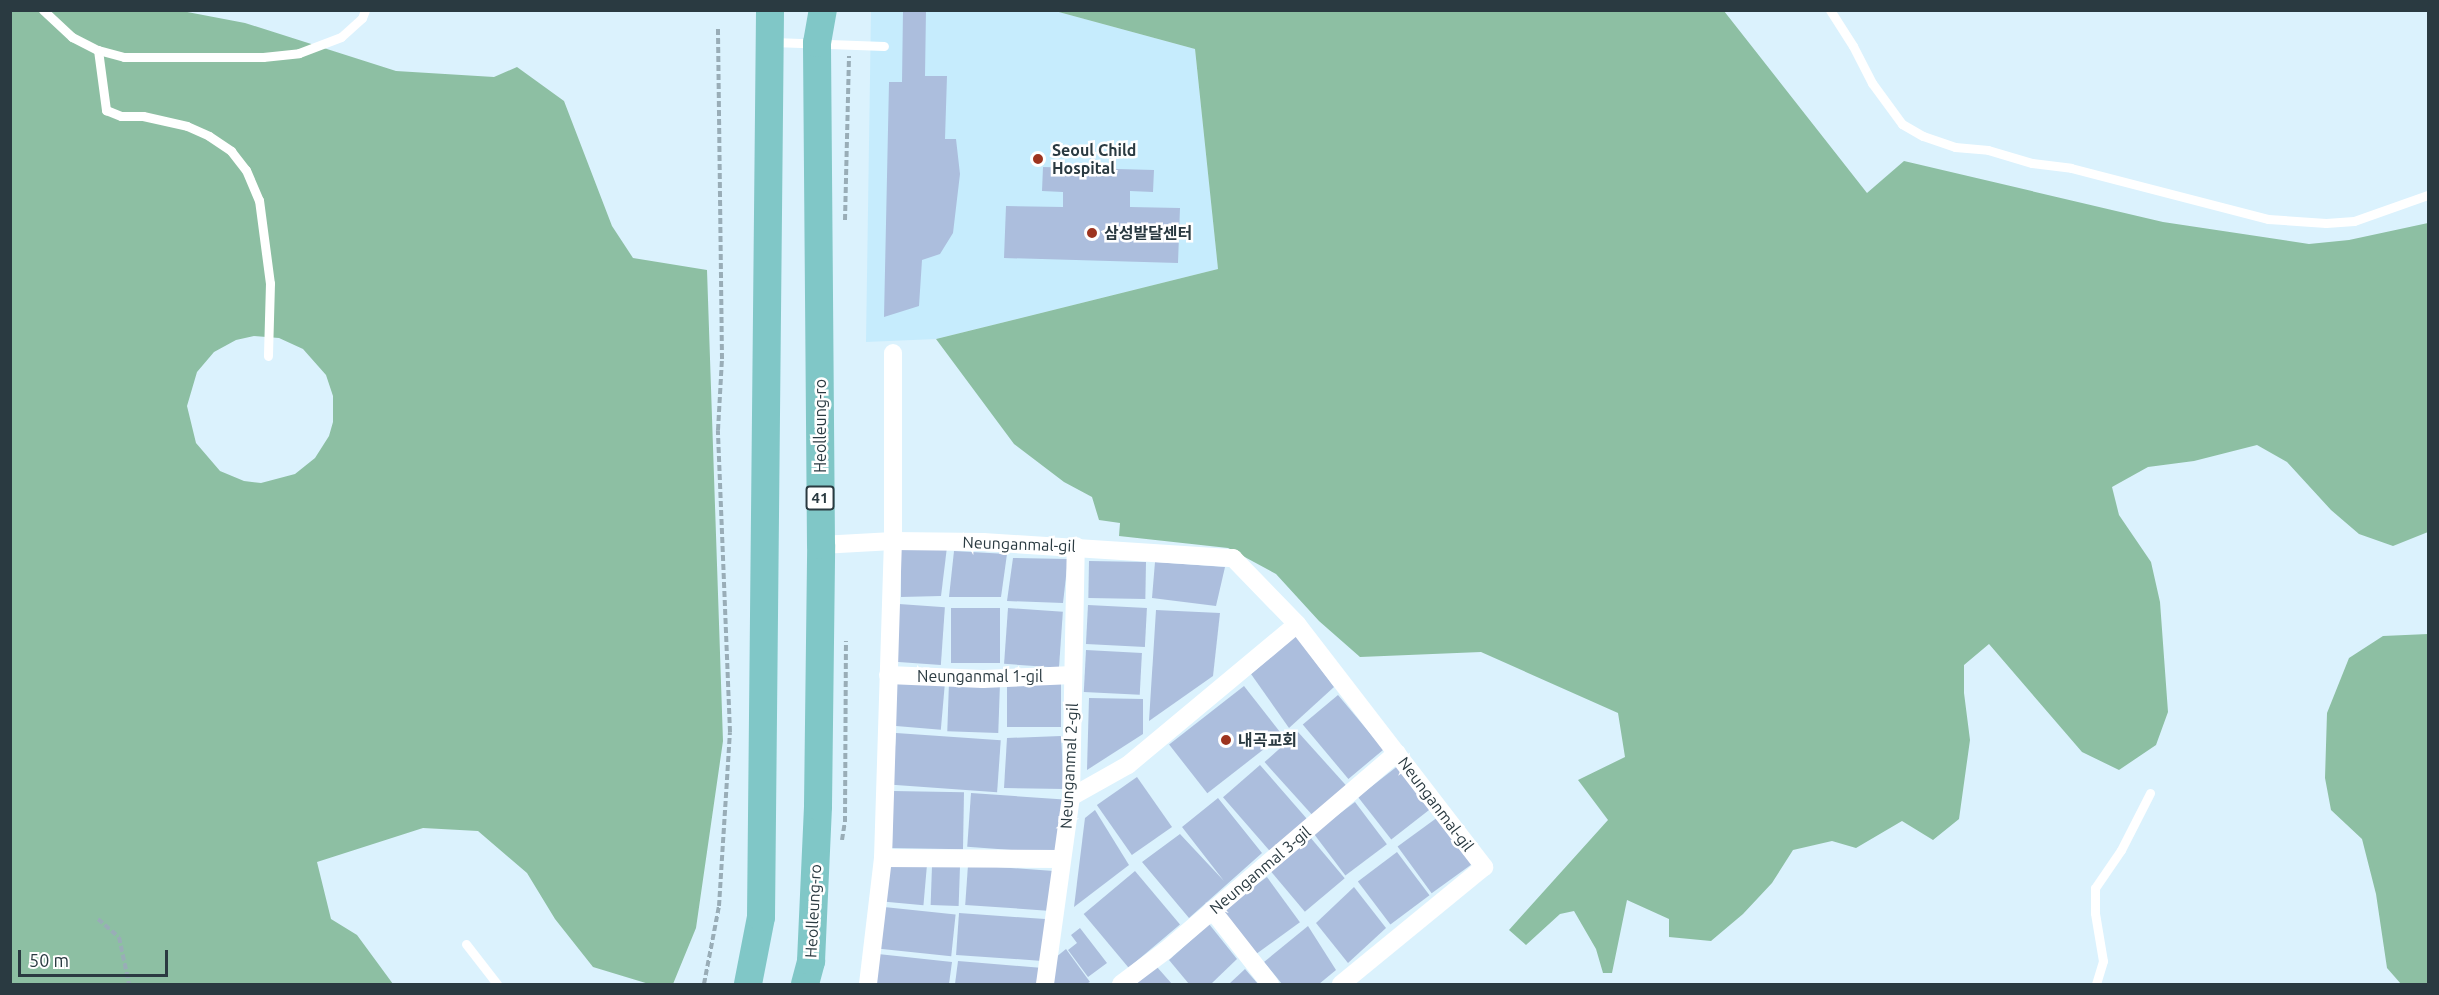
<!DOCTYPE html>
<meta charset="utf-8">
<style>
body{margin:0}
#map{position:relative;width:2439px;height:995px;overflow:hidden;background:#dbf2fd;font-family:Ubuntu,"Noto Sans KR",sans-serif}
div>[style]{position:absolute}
.built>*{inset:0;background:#c6ecfd}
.forest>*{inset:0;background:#8dbfa3}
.building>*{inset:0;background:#acbedd;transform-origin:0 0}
.path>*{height:4px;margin-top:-2px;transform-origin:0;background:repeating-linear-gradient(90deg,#99adb7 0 6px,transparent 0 9px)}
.lane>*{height:9px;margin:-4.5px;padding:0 4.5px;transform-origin:4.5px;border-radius:4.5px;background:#fff}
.street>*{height:18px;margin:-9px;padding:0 9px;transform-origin:9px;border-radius:9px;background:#fff}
.primary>*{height:28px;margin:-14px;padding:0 14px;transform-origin:14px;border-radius:14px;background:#80c7c7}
.dots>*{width:16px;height:16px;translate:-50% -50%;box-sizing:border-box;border:3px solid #fff;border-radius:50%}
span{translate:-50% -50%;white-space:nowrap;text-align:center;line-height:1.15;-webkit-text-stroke:5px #fff;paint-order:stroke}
.shield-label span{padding:2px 4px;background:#fff;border:2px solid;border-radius:4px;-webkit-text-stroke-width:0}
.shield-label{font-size:15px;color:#2a3a41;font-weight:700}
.poi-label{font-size:16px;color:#2a3a41;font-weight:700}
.left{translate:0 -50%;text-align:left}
.street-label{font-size:16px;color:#2a3a41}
.frame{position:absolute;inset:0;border:12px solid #2a3a41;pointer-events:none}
.scale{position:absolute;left:18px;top:950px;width:150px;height:27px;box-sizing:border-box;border:3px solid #2a3a41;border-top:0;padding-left:8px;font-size:18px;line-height:21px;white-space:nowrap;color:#2a3a41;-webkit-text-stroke:4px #fff;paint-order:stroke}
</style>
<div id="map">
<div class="built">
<div style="clip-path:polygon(871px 11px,1055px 11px,1195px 49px,1218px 269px,936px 339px,866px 342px)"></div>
</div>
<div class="forest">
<div style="clip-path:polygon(evenodd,10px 11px,182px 11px,245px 23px,396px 71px,494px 77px,517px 67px,564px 101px,612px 226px,633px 258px,707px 270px,723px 741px,696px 928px,673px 984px,649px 984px,593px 967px,555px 919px,527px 873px,478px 831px,423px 828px,317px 862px,331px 919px,357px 935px,393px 984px,11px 984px,10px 11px,254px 336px,279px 338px,303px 349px,326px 375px,333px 396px,333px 422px,329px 436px,315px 458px,295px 474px,261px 483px,244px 481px,220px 471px,196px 443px,187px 406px,197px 372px,214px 352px,236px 340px,254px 336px)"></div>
<div style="clip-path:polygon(1055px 11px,1724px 11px,1867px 193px,1904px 161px,2163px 222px,2309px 244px,2349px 240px,2428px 223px,2428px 532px,2393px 546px,2359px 534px,2331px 510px,2287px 462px,2257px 445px,2194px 461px,2148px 467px,2112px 487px,2119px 515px,2151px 562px,2160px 602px,2168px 712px,2156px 745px,2119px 770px,2082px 752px,1989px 644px,1964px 665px,1964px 693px,1970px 740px,1959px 819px,1933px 840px,1902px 821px,1856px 848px,1832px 841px,1793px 850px,1772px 883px,1743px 914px,1711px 941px,1669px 937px,1669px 919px,1627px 900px,1612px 973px,1603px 973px,1596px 949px,1574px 911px,1560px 914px,1526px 945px,1509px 930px,1608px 820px,1578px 780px,1625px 757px,1618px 713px,1481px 652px,1360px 657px,1319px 621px,1276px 574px,1228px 548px,1119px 536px,1120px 523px,1099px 520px,1092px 497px,1064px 482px,1014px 444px,936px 339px,1218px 269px,1195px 49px)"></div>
<div style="clip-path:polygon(2428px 634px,2428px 984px,2401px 984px,2387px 968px,2376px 894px,2362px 839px,2331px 810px,2325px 778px,2327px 713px,2349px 658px,2383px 636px)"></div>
</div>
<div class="building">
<div style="clip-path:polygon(903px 10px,926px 10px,925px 76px,947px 76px,945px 139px,956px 139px,960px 174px,953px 233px,940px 254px,922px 260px,919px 306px,884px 317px,889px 82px,902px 82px)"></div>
<div style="clip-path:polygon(1043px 167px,1154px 170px,1153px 192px,1130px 191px,1130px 207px,1180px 208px,1178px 263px,1004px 258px,1006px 206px,1063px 207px,1063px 192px,1042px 191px)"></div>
<div style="clip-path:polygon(901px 547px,947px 547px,941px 596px,901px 597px)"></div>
<div style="clip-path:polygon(954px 551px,1007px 554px,1001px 597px,949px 597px)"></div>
<div style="clip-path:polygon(1013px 558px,1068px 559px,1063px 603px,1007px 601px)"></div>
<div style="left:1089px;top:561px;width:57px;height:37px;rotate:1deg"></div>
<div style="clip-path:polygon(1155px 562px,1225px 567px,1216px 606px,1152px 598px)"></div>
<div style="left:899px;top:604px;width:46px;height:58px;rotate:4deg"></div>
<div style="left:1088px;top:605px;width:59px;height:39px;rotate:3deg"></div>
<div style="left:951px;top:608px;width:49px;height:55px"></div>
<div style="left:1008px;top:608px;width:55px;height:56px;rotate:4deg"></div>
<div style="clip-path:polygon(1156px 610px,1220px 613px,1213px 676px,1149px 721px)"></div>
<div style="clip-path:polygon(1296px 636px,1334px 687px,1289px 728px,1251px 674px)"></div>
<div style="left:1086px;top:650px;width:56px;height:42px;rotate:3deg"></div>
<div style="left:945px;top:682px;width:48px;height:48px;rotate:95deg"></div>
<div style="left:1061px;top:682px;width:45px;height:54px;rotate:90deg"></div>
<div style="left:1000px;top:683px;width:50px;height:51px;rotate:92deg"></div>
<div style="left:1244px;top:686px;width:62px;height:95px;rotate:52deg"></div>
<div style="left:1338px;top:695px;width:71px;height:46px;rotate:50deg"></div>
<div style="clip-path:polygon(1089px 698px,1143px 699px,1143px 734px,1087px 770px)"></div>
<div style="left:1298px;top:732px;width:74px;height:45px;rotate:48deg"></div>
<div style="left:896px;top:733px;width:105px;height:52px;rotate:4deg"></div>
<div style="clip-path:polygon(1061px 736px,1064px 789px,1004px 788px,1007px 738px)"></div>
<div style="left:1260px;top:765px;width:72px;height:49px;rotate:49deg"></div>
<div style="left:1399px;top:765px;width:54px;height:52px;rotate:52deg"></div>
<div style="left:1137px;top:777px;width:61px;height:49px;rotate:55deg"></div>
<div style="left:893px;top:791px;width:71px;height:57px;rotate:1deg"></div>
<div style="left:971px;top:793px;width:93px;height:54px;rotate:4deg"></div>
<div style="clip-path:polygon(1218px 798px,1262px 853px,1189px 918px,1142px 862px,1180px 834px,1224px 881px,1182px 827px)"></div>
<div style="left:1355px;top:802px;width:53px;height:52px;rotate:53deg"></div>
<div style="clip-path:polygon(1095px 810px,1129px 865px,1074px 907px,1085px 818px)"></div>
<div style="left:1438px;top:817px;width:58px;height:50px;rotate:54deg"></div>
<div style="left:1310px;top:837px;width:54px;height:52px;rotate:50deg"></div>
<div style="left:1397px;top:852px;width:54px;height:49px;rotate:53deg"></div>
<div style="left:889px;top:863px;width:38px;height:39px;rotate:5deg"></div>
<div style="left:968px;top:865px;width:86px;height:40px;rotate:4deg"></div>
<div style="left:932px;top:866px;width:28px;height:39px;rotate:2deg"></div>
<div style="left:1135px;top:871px;width:70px;height:67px;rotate:50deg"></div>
<div style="left:1267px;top:877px;width:56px;height:57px;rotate:54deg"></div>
<div style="clip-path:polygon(1354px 887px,1386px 928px,1348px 963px,1316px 923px)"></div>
<div style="left:884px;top:907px;width:72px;height:42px;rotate:6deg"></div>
<div style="left:959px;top:913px;width:90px;height:42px;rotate:4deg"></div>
<div style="clip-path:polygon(1209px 924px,1237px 959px,1211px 984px,1189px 984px,1169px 960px)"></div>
<div style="clip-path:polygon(1308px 926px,1336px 970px,1319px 984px,1282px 984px,1264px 962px)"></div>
<div style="clip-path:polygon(1080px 928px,1107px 963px,1088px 977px,1068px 950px,1077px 943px,1071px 935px)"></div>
<div style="clip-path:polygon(1066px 949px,1090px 982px,1086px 984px,1048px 984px,1050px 962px)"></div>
<div style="clip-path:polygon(878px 954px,952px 962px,949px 984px,875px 984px)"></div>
<div style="clip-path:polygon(958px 961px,1043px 968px,1041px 984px,955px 984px)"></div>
<div style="clip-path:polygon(1157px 967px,1172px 984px,1136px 984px)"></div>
<div style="clip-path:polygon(1245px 969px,1258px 984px,1229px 984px)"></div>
</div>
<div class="path">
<div style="left:845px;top:220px;width:164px;rotate:-88.6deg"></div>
<div style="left:842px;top:840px;width:18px;rotate:-81deg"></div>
<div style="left:845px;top:822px;width:181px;rotate:-89.7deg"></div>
<div style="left:98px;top:919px;width:28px;rotate:41deg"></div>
<div style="left:119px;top:937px;width:48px;rotate:78deg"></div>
<div style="left:704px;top:984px;width:79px;rotate:-79.1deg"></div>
<div style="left:719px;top:906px;width:174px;rotate:-86.4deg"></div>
<div style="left:730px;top:732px;width:302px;rotate:-92.3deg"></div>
<div style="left:718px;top:430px;width:71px;rotate:-86.8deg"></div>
<div style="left:722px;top:359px;width:331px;rotate:-90.7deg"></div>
</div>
<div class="lane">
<div style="left:43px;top:10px;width:40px;rotate:43deg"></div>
<div style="left:72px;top:37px;width:29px;rotate:27deg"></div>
<div style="left:98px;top:50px;width:27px;rotate:15deg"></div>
<div style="left:124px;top:57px;width:139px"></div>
<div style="left:263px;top:57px;width:36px;rotate:-6deg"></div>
<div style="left:299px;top:53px;width:45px;rotate:-20.9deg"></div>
<div style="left:341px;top:37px;width:28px;rotate:-42deg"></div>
<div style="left:362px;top:18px;width:9px;rotate:-69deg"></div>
<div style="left:1830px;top:10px;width:43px;rotate:57.4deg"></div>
<div style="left:1853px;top:46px;width:42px;rotate:62.8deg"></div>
<div style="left:1872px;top:83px;width:51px;rotate:53.8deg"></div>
<div style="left:1902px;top:124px;width:24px;rotate:30deg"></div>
<div style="left:1923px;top:136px;width:34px;rotate:19deg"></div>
<div style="left:1955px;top:147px;width:33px;rotate:5deg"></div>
<div style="left:1988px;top:150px;width:46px;rotate:16.5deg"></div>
<div style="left:2032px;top:163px;width:39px;rotate:7deg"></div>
<div style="left:2071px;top:168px;width:203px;rotate:14.5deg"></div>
<div style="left:2268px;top:219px;width:58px;rotate:3.9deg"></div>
<div style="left:2326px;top:223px;width:28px;rotate:-4deg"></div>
<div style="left:2354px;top:221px;width:78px;rotate:-19.4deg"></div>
<div style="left:773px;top:42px;width:111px;rotate:2.1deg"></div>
<div style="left:98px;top:50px;width:61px;rotate:82.4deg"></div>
<div style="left:106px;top:110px;width:16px;rotate:22deg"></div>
<div style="left:121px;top:116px;width:22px"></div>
<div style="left:143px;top:116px;width:45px;rotate:12.8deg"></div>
<div style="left:187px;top:126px;width:24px;rotate:24deg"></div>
<div style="left:209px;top:136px;width:27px;rotate:34deg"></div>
<div style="left:231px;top:151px;width:24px;rotate:52deg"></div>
<div style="left:246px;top:170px;width:33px;rotate:67deg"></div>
<div style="left:259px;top:200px;width:84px;rotate:82.5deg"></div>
<div style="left:270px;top:283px;width:73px;rotate:91.6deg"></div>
<div style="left:466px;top:944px;width:51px;rotate:52.2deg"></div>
<div style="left:2096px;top:984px;width:24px;rotate:-73deg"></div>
<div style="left:2103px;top:961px;width:49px;rotate:-99.5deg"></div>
<div style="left:2095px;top:913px;width:25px;rotate:-90deg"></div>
<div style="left:2095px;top:888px;width:46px;rotate:-55.6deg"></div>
<div style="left:2121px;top:850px;width:64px;rotate:-63deg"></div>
</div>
<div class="street">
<div style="left:821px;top:545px;width:72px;rotate:-3.2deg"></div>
<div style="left:893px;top:541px;width:90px;rotate:0.6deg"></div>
<div style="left:983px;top:542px;width:251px;rotate:3.7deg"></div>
<div style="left:1233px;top:558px;width:92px;rotate:45.9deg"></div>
<div style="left:1297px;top:624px;width:307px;rotate:52.4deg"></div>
<div style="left:1484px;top:867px;width:185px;rotate:140.7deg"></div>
<div style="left:888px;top:675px;width:95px;rotate:2.4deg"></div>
<div style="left:983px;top:679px;width:90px;rotate:-2.5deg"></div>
<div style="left:1071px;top:797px;width:65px;rotate:-29.3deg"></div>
<div style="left:1128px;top:765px;width:220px;rotate:-39.8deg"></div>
<div style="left:883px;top:858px;width:179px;rotate:0.3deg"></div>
<div style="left:1212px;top:910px;width:94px;rotate:51.9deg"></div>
<div style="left:868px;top:984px;width:127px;rotate:-83.2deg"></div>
<div style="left:883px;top:858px;width:317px;rotate:-88.2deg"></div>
<div style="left:893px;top:541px;width:188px;rotate:-90deg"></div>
<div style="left:1045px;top:984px;width:189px;rotate:-82.1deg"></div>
<div style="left:1071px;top:797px;width:251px;rotate:-88.9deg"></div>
<div style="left:1121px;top:984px;width:55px;rotate:-36.9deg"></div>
<div style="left:1165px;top:951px;width:305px;rotate:-40.5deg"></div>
</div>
<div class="primary">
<div style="left:748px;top:984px;width:68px;rotate:-79deg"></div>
<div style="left:761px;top:917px;width:907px;rotate:-89.43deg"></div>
<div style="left:805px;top:984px;width:24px;rotate:-75deg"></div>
<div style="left:811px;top:961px;width:155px;rotate:-87.4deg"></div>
<div style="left:818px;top:806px;width:261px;rotate:-89.3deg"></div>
<div style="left:821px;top:545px;width:502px;rotate:-90.46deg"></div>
<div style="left:817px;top:43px;width:34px;rotate:-80deg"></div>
</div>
<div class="dots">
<div style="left:1038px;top:159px;background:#9d341f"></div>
<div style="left:1092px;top:233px;background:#9d341f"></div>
<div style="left:1226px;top:740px;background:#9d341f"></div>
</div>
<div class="shield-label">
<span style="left:820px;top:498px">41</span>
</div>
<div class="poi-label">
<span class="left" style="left:1052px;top:159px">Seoul Child<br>Hospital</span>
<span class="left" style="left:1104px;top:233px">삼성발달센터</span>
<span class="left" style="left:1238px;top:740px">내곡교회</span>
</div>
<div class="street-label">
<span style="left:820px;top:426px;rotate:-90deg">Heolleung-ro</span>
<span style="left:1019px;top:544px;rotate:2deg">Neunganmal-gil</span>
<span style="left:980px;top:676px">Neunganmal 1-gil</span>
<span style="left:1069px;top:766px;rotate:-87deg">Neunganmal 2-gil</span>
<span style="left:1436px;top:804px;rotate:53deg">Neunganmal-gil</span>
<span style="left:1260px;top:870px;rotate:-40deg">Neunganmal 3-gil</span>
<span style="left:813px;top:911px;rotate:-87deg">Heolleung-ro</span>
</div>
<div class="frame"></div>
<div class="scale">50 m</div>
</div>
